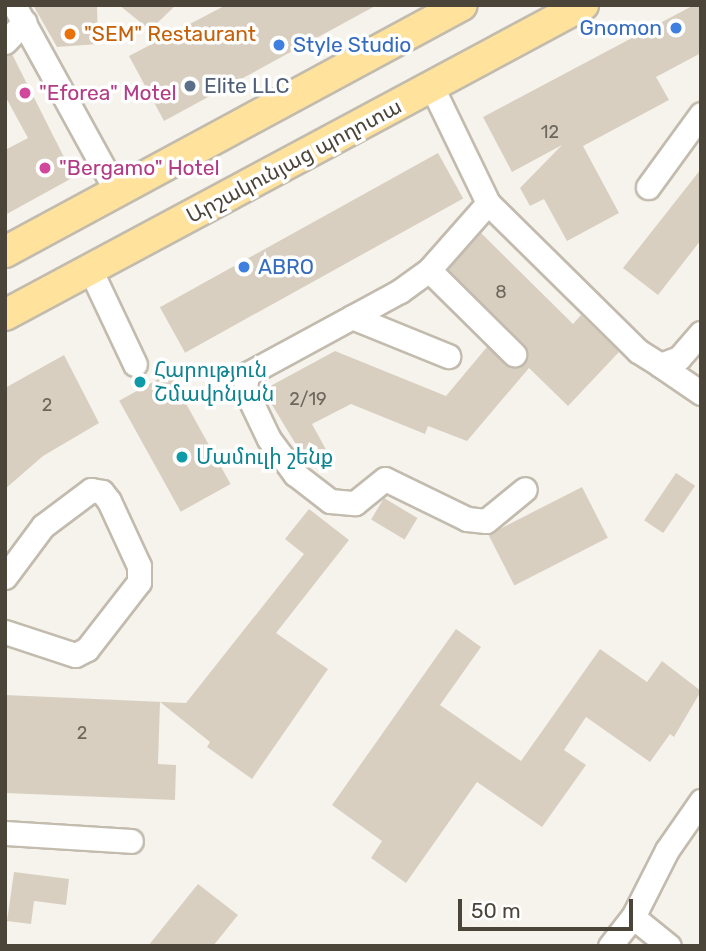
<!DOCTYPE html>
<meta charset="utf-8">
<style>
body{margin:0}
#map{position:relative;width:706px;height:951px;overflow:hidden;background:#f6f3ec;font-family:Rubik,"Noto Sans Armenian",sans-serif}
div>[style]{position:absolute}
.building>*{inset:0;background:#d8cfc1;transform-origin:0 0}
.roads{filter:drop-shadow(2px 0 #c2bbae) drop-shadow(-2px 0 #c2bbae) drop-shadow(0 2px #c2bbae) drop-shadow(0 -2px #c2bbae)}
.minor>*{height:23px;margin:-11.5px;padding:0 11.5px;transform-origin:11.5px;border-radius:11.5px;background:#fff}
.major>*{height:30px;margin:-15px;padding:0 15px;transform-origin:15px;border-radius:15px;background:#ffe39c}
.dots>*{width:19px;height:19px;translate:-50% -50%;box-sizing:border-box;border:4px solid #fff;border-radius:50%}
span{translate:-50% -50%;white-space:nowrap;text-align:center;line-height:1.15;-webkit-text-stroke:7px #fff;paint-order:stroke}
.number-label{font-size:18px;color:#6e675b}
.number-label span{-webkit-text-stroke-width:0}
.shop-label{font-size:21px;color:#366cbe}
.right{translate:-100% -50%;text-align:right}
.left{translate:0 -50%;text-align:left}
.food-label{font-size:21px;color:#c56008}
.service-label{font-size:21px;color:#4e5e75}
.hotel-label{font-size:21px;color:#b23c85}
.street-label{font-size:21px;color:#4b4439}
.culture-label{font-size:21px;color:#0d838f}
.frame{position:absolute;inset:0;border:7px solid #4b4439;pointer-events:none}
.scale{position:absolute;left:458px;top:899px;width:175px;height:32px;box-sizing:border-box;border:4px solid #4b4439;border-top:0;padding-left:9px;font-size:21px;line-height:24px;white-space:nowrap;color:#4b4439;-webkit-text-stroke:5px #fff;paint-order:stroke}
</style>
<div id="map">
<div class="building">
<div style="clip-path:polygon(33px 5px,97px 5px,98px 44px,57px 47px)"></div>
<div style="clip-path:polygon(119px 5px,176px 5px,150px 30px)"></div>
<div style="clip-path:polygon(226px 5px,377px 5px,164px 121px,129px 56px)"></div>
<div style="clip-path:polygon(694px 5px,701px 5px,701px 53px,656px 77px,669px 100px,583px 146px,619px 213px,567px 241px,544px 199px,530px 206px,520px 188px,562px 145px,512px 172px,483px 117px)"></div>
<div style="clip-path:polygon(12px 54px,74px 177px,5px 215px,5px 150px,28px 138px,5px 96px,5px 56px)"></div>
<div style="left:438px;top:153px;width:52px;height:318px;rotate:61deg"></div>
<div style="clip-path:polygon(701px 169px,701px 240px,658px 295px,623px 268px)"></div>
<div style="clip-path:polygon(481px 233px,573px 324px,581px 315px,619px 352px,568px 406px,529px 368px,467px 441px,428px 426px,425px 434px,351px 404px,312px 424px,329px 455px,309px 466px,263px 390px,335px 351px,446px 396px,487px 347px,510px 367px,524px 363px,528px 351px,524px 344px,448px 269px)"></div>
<div style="clip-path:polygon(64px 355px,99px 423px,43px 456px,5px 489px,5px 388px)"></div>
<div style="left:169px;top:373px;width:127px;height:57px;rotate:61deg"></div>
<div style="left:676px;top:473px;width:23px;height:57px;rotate:34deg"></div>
<div style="left:582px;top:487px;width:57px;height:105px;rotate:63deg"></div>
<div style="left:384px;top:498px;width:39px;height:25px;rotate:31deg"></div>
<div style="clip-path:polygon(309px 509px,349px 540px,276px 633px,328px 669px,252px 779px,207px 747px,210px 742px,160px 702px,158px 764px,176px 765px,175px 800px,5px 793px,5px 695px,186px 703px,304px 554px,285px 539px)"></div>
<div style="clip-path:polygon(456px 629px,481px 647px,440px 705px,521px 761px,600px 649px,647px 682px,662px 661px,701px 691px,674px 737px,670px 734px,650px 762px,586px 717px,564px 750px,586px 765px,542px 827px,477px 782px,406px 883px,371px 858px,382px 841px,332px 805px)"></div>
<div style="clip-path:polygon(14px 872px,69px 879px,66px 905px,34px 901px,31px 924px,7px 921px)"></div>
<div style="clip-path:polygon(198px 884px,238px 915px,213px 946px,148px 946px)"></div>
</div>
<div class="roads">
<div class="minor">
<div style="left:14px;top:5px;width:213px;rotate:61.2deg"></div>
<div style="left:5px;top:42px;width:28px;rotate:-46deg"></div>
<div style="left:432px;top:87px;width:129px;rotate:64.2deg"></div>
<div style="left:488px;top:203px;width:211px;rotate:44.6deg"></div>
<div style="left:638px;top:351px;width:26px;rotate:32deg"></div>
<div style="left:660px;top:365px;width:20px;rotate:-20deg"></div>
<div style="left:679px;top:358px;width:33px;rotate:-49deg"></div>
<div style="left:648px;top:187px;width:90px;rotate:-54deg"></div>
<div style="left:488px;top:203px;width:89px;rotate:131.4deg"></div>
<div style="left:429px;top:270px;width:36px;rotate:144deg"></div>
<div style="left:400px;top:291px;width:174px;rotate:151.5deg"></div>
<div style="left:247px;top:374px;width:15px;rotate:98deg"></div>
<div style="left:245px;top:389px;width:55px;rotate:64.4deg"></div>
<div style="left:269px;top:439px;width:44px;rotate:53.4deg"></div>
<div style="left:295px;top:474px;width:44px;rotate:37.6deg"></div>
<div style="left:330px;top:501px;width:25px;rotate:5deg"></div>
<div style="left:355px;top:503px;width:38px;rotate:-39deg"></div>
<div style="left:385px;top:479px;width:91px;rotate:26deg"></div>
<div style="left:467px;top:519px;width:19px;rotate:6deg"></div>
<div style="left:486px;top:521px;width:50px;rotate:-39.4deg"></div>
<div style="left:90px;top:269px;width:105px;rotate:64.7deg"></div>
<div style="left:429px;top:270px;width:120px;rotate:44.7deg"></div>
<div style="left:352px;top:317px;width:104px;rotate:22.1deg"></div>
<div style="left:660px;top:365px;width:50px;rotate:34.3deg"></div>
<div style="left:5px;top:577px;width:64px;rotate:-53.3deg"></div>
<div style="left:43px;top:526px;width:60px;rotate:-36.9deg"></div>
<div style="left:91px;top:490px;width:11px;rotate:10deg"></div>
<div style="left:102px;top:492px;width:11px;rotate:52deg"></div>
<div style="left:109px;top:501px;width:72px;rotate:65.2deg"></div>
<div style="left:139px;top:566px;width:16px;rotate:90deg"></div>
<div style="left:139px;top:582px;width:85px;rotate:127.8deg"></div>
<div style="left:87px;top:649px;width:13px;rotate:153deg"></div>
<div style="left:75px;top:655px;width:74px;rotate:-161.8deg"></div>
<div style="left:5px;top:833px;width:126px;rotate:3.6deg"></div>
<div style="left:633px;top:917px;width:75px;rotate:-63.1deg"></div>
<div style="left:667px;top:850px;width:60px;rotate:-55.2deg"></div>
<div style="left:610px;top:946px;width:37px;rotate:-52deg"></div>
<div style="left:633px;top:917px;width:46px;rotate:38.9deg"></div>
</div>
<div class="major">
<div style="left:5px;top:252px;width:519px;rotate:-28.39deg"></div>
<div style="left:5px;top:315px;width:656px;rotate:-28.21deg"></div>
</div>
</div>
<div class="dots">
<div style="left:676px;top:28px;background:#3f7fe0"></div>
<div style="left:70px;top:34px;background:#e8710a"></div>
<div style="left:279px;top:45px;background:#3f7fe0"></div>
<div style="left:190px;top:86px;background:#5c6f8a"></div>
<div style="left:25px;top:93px;background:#d1479c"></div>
<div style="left:45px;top:168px;background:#d1479c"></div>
<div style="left:244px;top:267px;background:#3f7fe0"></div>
<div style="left:140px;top:382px;background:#0f9aa8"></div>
<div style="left:182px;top:457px;background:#0f9aa8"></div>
</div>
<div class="number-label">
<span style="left:550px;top:132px">12</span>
<span style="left:501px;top:292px">8</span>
<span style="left:308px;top:399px">2/19</span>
<span style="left:47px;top:405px">2</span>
<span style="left:82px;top:733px">2</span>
</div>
<div class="shop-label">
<span class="right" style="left:662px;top:28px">Gnomon</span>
<span class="left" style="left:293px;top:45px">Style Studio</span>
<span class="left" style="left:258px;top:267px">ABRO</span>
</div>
<div class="food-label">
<span class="left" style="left:84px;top:34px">"SEM" Restaurant</span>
</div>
<div class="service-label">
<span class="left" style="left:204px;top:86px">Elite LLC</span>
</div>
<div class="hotel-label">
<span class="left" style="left:39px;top:93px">"Eforea" Motel</span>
<span class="left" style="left:59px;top:168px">"Bergamo" Hotel</span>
</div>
<div class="street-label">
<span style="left:294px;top:161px;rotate:-28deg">Արշակունյաց պողոտա</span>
</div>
<div class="culture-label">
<span class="left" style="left:154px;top:382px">Հարություն<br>Շմավոնյան</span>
<span class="left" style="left:196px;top:457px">Մամուլի շենք</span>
</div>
<div class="frame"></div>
<div class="scale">50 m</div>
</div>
